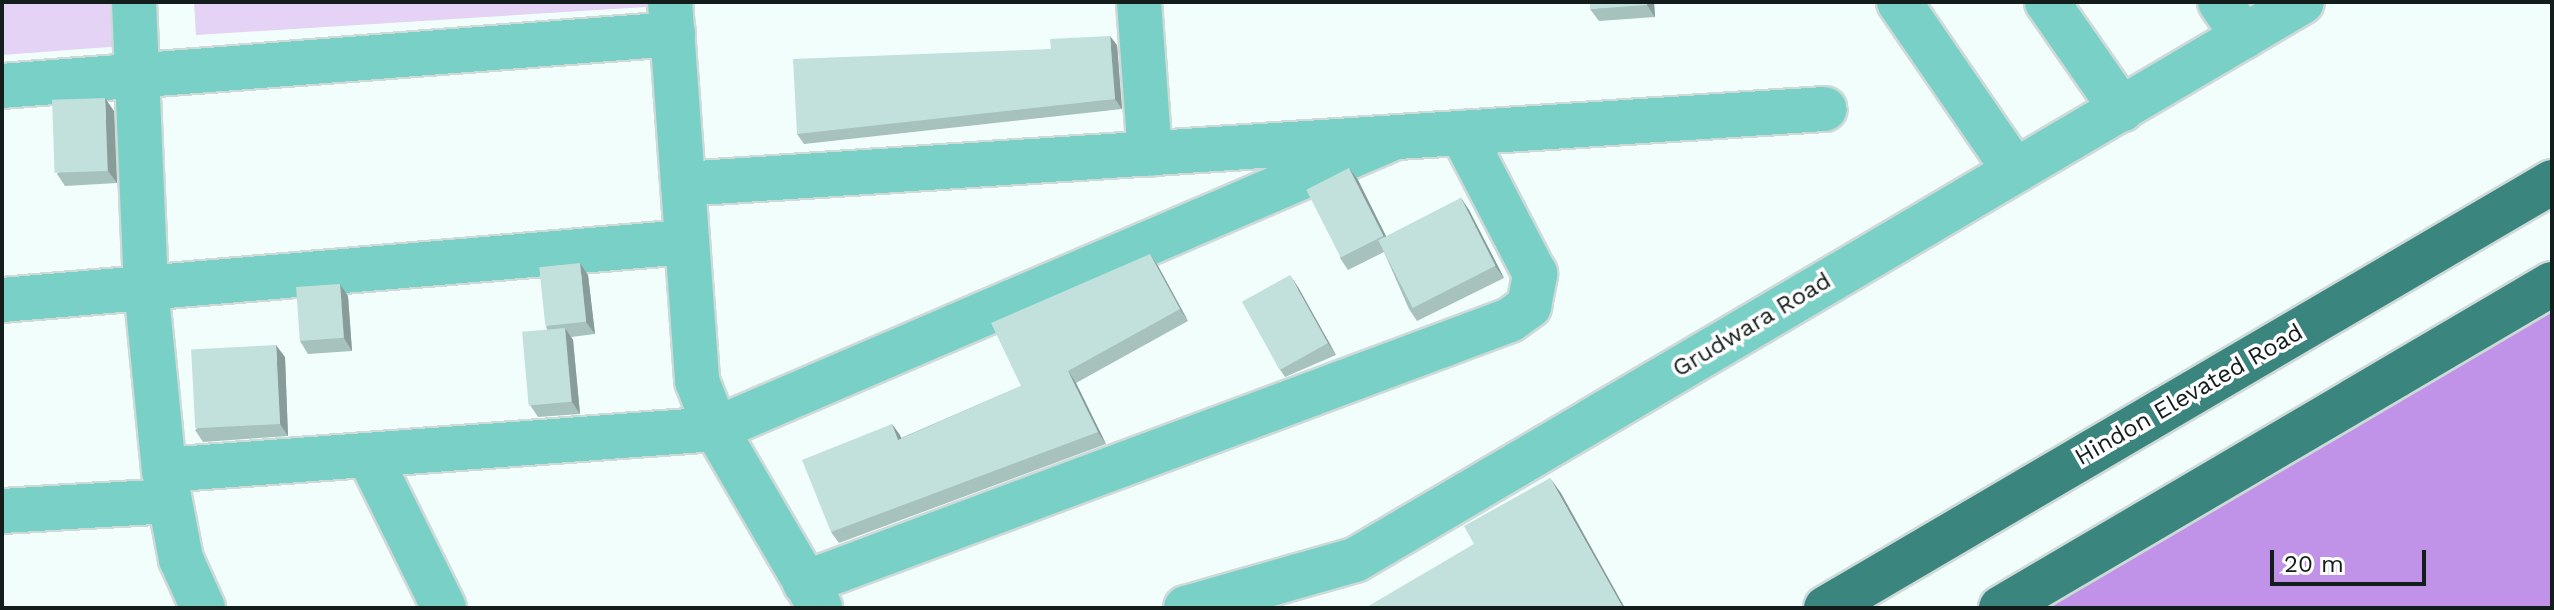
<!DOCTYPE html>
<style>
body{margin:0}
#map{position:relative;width:2554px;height:610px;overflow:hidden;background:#f2fefc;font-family:"Work Sans",sans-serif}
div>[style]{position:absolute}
.green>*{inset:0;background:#e4d3f4}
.water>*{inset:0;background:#c193e8}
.roads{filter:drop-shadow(2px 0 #cedad8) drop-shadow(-2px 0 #cedad8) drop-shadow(0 2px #cedad8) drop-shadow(0 -2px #cedad8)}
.minor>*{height:44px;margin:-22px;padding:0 22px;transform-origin:22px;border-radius:22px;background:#79d0c6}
.tertiary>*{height:44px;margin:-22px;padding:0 22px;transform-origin:22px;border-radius:22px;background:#79d0c6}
.motorway>*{height:44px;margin:-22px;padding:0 22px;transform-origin:22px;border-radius:22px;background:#3a867e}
.wall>*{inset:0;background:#a7c1bd}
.shaded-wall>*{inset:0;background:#889d9a}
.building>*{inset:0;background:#c2e0dc;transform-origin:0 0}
span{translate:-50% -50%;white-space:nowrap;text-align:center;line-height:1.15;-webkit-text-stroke:7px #fff;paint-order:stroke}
.street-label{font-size:24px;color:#131e1c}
.frame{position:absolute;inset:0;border:4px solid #131e1c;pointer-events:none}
.scale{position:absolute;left:2270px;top:550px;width:156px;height:36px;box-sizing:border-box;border:4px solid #131e1c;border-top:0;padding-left:10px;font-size:24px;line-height:28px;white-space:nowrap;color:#131e1c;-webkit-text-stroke:6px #fff;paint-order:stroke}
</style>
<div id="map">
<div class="green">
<div style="clip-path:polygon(2px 2px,133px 2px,136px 45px,2px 55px)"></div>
<div style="clip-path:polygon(194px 2px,646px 2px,646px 7px,196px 35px)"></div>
</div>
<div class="water">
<div style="clip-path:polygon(2552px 284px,2552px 608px,1996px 608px)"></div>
</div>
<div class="roads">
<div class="minor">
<div style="left:134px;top:2px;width:285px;rotate:87.6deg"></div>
<div style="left:146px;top:287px;width:184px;rotate:84.4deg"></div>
<div style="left:164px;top:470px;width:91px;rotate:79.2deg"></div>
<div style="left:181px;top:559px;width:54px;rotate:65.8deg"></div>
<div style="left:670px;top:2px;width:380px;rotate:85.9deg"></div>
<div style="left:697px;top:381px;width:52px;rotate:68.4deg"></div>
<div style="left:716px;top:429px;width:206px;rotate:59.7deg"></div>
<div style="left:1139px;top:2px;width:152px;rotate:85.9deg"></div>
<div style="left:2220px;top:2px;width:42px;rotate:55.6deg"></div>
<div style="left:2px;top:86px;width:673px;rotate:-4.43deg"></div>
<div style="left:683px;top:184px;width:1144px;rotate:-3.76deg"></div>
<div style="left:2px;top:300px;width:686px;rotate:-4.85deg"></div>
<div style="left:370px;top:458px;width:167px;rotate:63.7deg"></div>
<div style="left:164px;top:470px;width:554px;rotate:-4.25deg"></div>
<div style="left:716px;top:429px;width:737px;rotate:-23.26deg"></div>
<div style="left:2px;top:511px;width:167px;rotate:-3.4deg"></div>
<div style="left:805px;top:583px;width:752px;rotate:-20.46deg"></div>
<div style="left:1510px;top:320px;width:24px;rotate:-36deg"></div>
<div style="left:1529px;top:306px;width:33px;rotate:-79deg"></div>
<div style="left:1535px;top:274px;width:159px;rotate:-117.4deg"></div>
</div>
<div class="tertiary">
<div style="left:1899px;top:2px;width:205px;rotate:55.5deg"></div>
<div style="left:2047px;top:2px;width:131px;rotate:55.2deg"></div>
<div style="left:1186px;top:608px;width:176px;rotate:-15.9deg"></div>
<div style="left:1355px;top:560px;width:1099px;rotate:-30.51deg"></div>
</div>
<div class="motorway">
<div style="left:1826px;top:608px;width:842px;rotate:-30.4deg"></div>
<div style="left:2001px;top:608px;width:639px;rotate:-30.46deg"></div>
</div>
</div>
<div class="wall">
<div style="clip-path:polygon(1654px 2px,1655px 17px,1599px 21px,1590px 9px)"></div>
<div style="clip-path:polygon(1117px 45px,1122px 109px,804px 144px,797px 134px)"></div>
<div style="clip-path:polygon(114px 111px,117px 183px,65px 186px,57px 174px)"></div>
<div style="clip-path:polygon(1349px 168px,1358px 180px,1386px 237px,1461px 198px,1469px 210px,1504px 278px,1417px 321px,1409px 309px,1384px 252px,1348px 270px,1340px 258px)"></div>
<div style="clip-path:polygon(1150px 254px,1158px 266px,1188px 321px,1076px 383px,1106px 444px,839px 543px,831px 532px,892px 424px,901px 438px,1021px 386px)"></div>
<div style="clip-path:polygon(588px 275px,595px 334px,571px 337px,573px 340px,580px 414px,538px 417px,530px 405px,547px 329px,546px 327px)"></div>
<div style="clip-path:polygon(1298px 287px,1336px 355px,1285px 377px,1277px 365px)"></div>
<div style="clip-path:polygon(348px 296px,352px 351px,308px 354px,300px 341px)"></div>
<div style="clip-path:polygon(285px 357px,288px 436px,203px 442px,195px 430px)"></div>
</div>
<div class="shaded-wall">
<div style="clip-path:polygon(1647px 2px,1654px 2px,1655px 17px,1647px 5px)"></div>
<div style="clip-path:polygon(1110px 36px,1117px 45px,1122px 109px,1115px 99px)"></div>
<div style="clip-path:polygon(105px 98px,114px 111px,117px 183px,108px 171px)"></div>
<div style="clip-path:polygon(1349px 168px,1358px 180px,1392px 248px,1383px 236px)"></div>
<div style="clip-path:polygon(1461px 198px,1469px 210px,1504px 278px,1495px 266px)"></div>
<div style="clip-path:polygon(1150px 254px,1158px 266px,1188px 321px,1180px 309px)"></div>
<div style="clip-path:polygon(580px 263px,588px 275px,595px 334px,586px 322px)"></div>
<div style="clip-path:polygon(1290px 275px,1298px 287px,1336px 355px,1328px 343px)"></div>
<div style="clip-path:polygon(340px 284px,348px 296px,352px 351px,344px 338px)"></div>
<div style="clip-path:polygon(565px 328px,573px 340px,580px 414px,572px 402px)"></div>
<div style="clip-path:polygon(276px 345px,285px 357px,288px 436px,280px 424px)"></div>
<div style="clip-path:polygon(1068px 371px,1076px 383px,1106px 444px,1098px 432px)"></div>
<div style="clip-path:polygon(892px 424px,900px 435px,906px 451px,898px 440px)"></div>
<div style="clip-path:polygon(1550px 478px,1561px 493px,1625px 608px,1623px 608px)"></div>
</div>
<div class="building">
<div style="clip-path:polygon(1590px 2px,1647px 2px,1647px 5px,1590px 9px)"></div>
<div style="clip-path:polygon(1110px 36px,1115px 99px,797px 134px,793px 59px,1051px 49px,1050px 39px)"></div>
<div style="left:105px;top:98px;width:73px;height:53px;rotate:88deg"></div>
<div style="left:1349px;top:168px;width:76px;height:48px;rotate:63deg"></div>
<div style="left:1461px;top:198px;width:76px;height:93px;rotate:63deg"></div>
<div style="clip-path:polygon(1150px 254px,1180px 309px,1068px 371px,1098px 432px,831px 532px,802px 460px,892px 424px,898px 440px,1021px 386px,991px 323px)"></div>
<div style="left:580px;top:263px;width:59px;height:41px;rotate:84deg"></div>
<div style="left:1290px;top:275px;width:78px;height:55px;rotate:61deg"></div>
<div style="left:340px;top:284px;width:54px;height:44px;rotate:86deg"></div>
<div style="left:565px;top:328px;width:74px;height:43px;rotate:85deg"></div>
<div style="left:276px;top:345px;width:79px;height:85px;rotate:87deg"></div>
<div style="clip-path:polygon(1550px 478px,1623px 608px,1365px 608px,1474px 544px,1464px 526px)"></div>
</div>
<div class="street-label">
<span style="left:1752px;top:325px;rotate:-31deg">Grudwara Road</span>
<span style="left:2189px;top:395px;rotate:-30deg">Hindon Elevated Road</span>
</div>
<div class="frame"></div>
<div class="scale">20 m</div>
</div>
